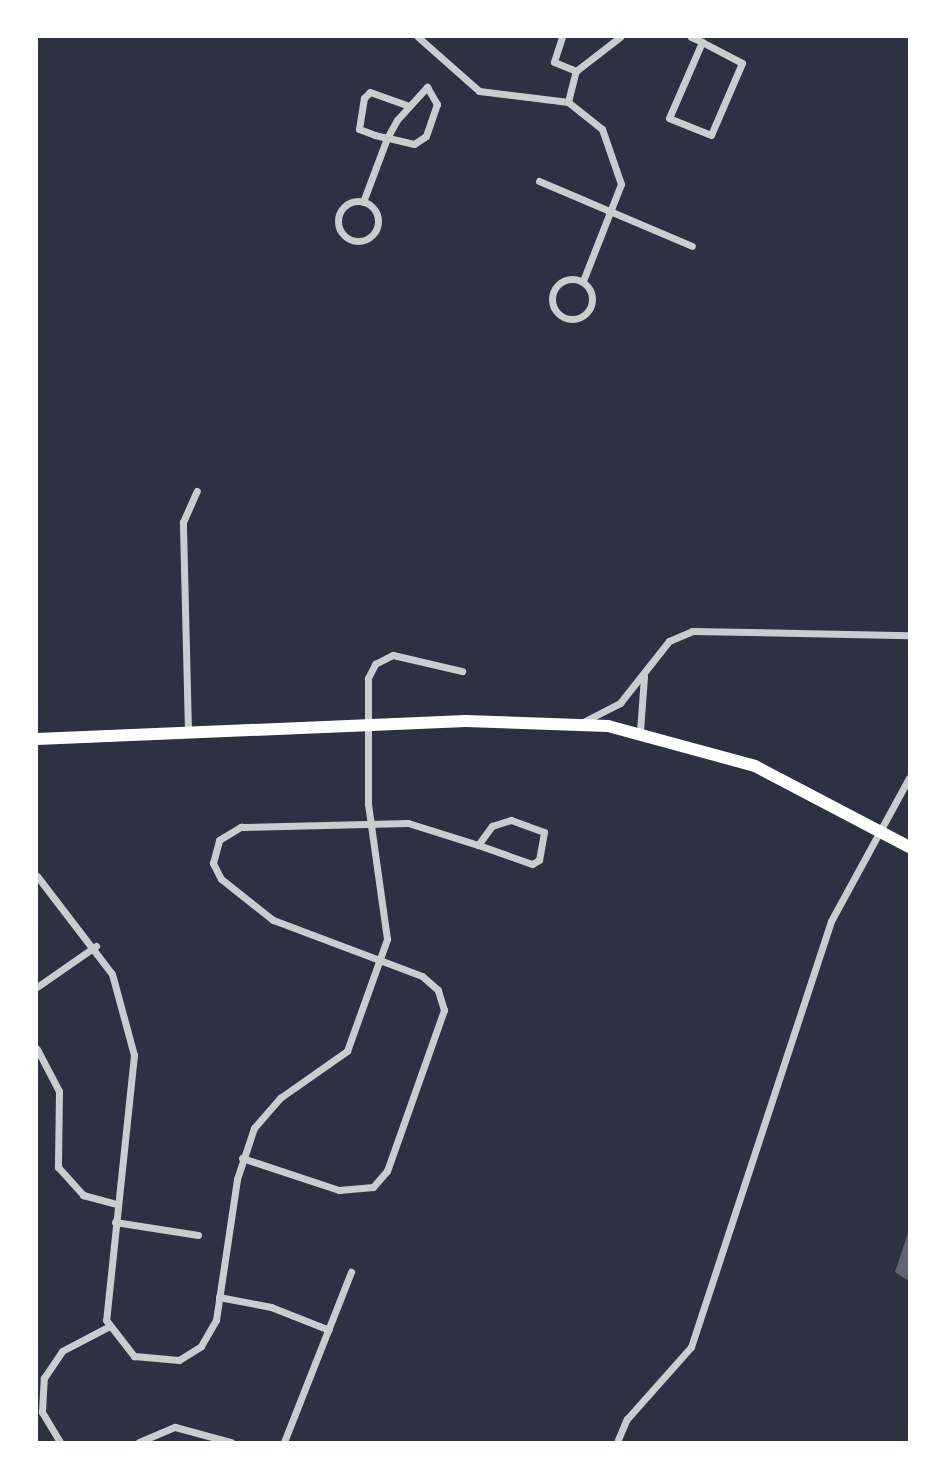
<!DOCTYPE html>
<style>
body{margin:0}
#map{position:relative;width:946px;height:1479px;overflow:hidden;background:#2d3142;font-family:Figtree,sans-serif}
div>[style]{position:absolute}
.building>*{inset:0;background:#626471}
.minor>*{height:7px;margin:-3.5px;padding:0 3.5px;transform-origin:3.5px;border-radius:3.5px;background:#caccd0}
.minor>.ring{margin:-3.5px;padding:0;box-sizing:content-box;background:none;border:7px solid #caccd0;border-radius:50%}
.primary>*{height:12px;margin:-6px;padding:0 6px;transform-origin:6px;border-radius:6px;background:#fff}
span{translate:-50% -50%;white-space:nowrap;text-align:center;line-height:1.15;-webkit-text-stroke:7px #fff;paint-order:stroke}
.frame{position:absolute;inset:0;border:38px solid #fff;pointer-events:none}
</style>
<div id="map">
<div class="building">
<div style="clip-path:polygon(909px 1230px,909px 1281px,895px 1272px)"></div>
</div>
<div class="minor">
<div style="left:418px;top:37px;width:81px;rotate:41.5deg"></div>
<div style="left:479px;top:91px;width:90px;rotate:7deg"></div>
<div style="left:568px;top:102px;width:43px;rotate:38.5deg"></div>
<div style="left:602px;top:129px;width:58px;rotate:70.9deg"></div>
<div style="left:621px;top:184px;width:104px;rotate:111.4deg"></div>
<div style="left:562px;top:37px;width:26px;rotate:108deg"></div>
<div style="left:554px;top:62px;width:24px;rotate:22deg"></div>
<div style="left:691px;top:37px;width:12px;rotate:24deg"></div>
<div style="left:702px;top:42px;width:45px;rotate:27.7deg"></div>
<div style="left:742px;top:63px;width:78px;rotate:113.3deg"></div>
<div style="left:711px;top:135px;width:45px;rotate:-158deg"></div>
<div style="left:669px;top:118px;width:83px;rotate:-66.5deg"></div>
<div style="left:568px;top:102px;width:32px;rotate:-76deg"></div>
<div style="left:576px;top:71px;width:56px;rotate:-37.7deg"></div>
<div style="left:539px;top:181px;width:166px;rotate:23deg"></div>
<div class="ring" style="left:338px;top:201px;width:33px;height:33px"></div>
<div style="left:363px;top:202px;width:68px;rotate:-69.4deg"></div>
<div style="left:387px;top:138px;width:21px;rotate:-61deg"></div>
<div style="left:397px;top:120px;width:45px;rotate:-47.7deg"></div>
<div style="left:427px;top:87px;width:20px;rotate:60deg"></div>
<div style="left:437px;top:104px;width:34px;rotate:109deg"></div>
<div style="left:426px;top:136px;width:14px;rotate:146deg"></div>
<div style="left:414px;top:144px;width:28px;rotate:-167deg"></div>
<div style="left:387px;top:138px;width:12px;rotate:-166deg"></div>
<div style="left:375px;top:135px;width:17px;rotate:-159deg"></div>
<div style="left:359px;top:129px;width:31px;rotate:-81deg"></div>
<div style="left:364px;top:98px;width:8px;rotate:-45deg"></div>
<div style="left:370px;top:92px;width:41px;rotate:19.7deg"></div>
<div class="ring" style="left:552px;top:279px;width:33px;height:33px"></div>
<div style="left:583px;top:722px;width:42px;rotate:-27.2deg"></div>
<div style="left:620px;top:703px;width:79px;rotate:-51.7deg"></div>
<div style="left:669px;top:641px;width:25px;rotate:-23deg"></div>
<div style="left:692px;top:631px;width:217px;rotate:1.1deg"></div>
<div style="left:188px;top:731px;width:209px;rotate:-91.4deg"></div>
<div style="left:183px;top:522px;width:34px;rotate:-66deg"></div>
<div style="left:640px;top:731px;width:55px;rotate:-85.8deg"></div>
<div style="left:511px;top:820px;width:35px;rotate:20deg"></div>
<div style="left:544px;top:832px;width:28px;rotate:100deg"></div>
<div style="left:539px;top:860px;width:8px;rotate:150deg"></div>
<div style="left:532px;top:864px;width:57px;rotate:-160.6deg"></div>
<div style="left:478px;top:845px;width:24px;rotate:-54deg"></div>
<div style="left:492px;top:826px;width:20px;rotate:-18deg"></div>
<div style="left:37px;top:876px;width:123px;rotate:52.6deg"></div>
<div style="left:112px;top:974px;width:84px;rotate:74.8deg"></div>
<div style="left:134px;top:1055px;width:266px;rotate:96deg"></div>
<div style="left:106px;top:1320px;width:46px;rotate:52.1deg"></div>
<div style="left:134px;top:1356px;width:45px;rotate:5.1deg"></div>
<div style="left:179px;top:1360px;width:26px;rotate:-32deg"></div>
<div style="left:201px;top:1346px;width:30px;rotate:-60deg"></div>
<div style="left:216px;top:1320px;width:143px;rotate:-81.5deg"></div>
<div style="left:237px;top:1179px;width:54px;rotate:-71.6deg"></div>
<div style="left:254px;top:1128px;width:40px;rotate:-49deg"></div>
<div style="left:280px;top:1098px;width:82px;rotate:-35deg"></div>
<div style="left:347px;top:1051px;width:119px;rotate:-70.3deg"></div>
<div style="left:387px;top:939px;width:136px;rotate:-98deg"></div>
<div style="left:368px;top:804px;width:126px;rotate:-90deg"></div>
<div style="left:368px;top:678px;width:16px;rotate:-63deg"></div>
<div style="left:375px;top:664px;width:20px;rotate:-27deg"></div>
<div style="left:393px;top:655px;width:71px;rotate:13.1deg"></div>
<div style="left:37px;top:987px;width:72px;rotate:-34.8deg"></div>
<div style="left:37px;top:1049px;width:47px;rotate:62.4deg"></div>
<div style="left:59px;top:1091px;width:76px;rotate:90.8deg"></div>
<div style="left:58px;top:1167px;width:38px;rotate:48deg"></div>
<div style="left:83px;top:1195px;width:35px;rotate:15deg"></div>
<div style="left:242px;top:1158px;width:102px;rotate:18.3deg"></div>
<div style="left:339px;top:1190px;width:34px;rotate:-5deg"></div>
<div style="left:373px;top:1187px;width:21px;rotate:-49deg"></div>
<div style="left:387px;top:1171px;width:171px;rotate:-70.5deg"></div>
<div style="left:444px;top:1010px;width:21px;rotate:-107deg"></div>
<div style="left:438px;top:990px;width:21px;rotate:-139deg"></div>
<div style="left:422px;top:976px;width:159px;rotate:-159.4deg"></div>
<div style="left:273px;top:920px;width:66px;rotate:-141.7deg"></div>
<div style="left:221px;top:879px;width:18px;rotate:-117deg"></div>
<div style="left:213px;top:863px;width:24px;rotate:-75deg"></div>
<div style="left:219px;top:840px;width:26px;rotate:-31deg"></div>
<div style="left:241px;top:827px;width:167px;rotate:-1.4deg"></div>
<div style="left:408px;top:823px;width:73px;rotate:17.4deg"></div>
<div style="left:115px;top:1222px;width:84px;rotate:8.9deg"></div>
<div style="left:219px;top:1297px;width:53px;rotate:10.9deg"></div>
<div style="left:271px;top:1307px;width:62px;rotate:21.6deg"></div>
<div style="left:60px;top:1442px;width:35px;rotate:-121deg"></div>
<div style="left:42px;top:1412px;width:34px;rotate:-87deg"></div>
<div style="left:44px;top:1378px;width:32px;rotate:-56deg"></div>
<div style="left:62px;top:1351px;width:52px;rotate:-27.6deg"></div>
<div style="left:139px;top:1442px;width:39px;rotate:-23deg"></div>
<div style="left:175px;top:1427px;width:58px;rotate:15deg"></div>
<div style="left:284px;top:1442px;width:183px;rotate:-68.5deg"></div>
<div style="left:617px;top:1442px;width:25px;rotate:-67deg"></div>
<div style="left:627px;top:1419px;width:96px;rotate:-48.4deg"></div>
<div style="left:691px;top:1347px;width:448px;rotate:-71.8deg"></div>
<div style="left:831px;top:921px;width:163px;rotate:-61.4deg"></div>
</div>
<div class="primary">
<div style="left:37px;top:739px;width:429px;rotate:-2.4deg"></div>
<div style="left:466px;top:721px;width:142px;rotate:2deg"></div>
<div style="left:608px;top:726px;width:152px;rotate:15.2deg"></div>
<div style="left:755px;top:766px;width:174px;rotate:27.7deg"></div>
</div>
<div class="frame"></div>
</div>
